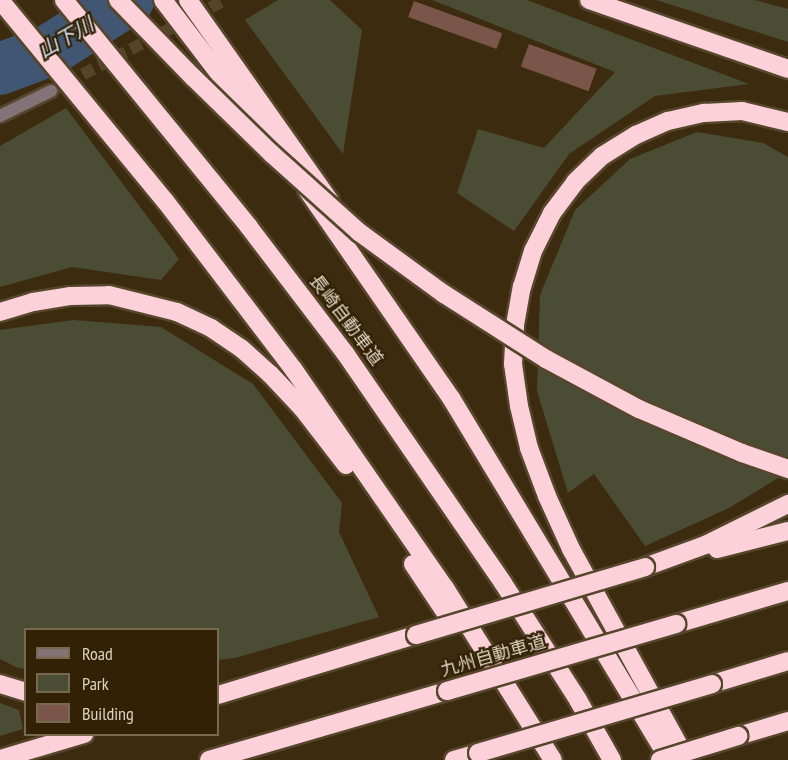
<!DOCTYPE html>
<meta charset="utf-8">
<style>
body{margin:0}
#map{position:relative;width:788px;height:760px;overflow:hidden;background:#3c2b0f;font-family:"PT Sans Narrow","Noto Sans JP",sans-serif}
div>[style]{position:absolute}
.green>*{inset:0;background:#4a4c34}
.river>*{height:52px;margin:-26px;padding:0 26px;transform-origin:26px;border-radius:26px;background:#415672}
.building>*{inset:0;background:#7a554a;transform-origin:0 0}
.street-tunnel>*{height:12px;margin-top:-6px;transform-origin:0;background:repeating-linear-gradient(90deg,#54442a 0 12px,transparent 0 18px)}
.roads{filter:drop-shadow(2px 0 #56462c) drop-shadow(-2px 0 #56462c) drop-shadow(0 2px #56462c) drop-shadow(0 -2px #56462c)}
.street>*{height:12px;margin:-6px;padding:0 6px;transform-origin:6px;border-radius:6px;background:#847376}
.highway>*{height:18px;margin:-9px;padding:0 9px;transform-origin:9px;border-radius:9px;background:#fcd1d9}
.bridges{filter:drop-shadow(2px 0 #56462c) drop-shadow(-2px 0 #56462c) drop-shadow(0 2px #56462c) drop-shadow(0 -2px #56462c)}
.highway-bridge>*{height:18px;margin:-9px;padding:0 9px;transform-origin:9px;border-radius:9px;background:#fcd1d9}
span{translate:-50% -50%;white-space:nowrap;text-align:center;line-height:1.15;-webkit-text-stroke:4.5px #322104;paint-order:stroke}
.street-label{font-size:18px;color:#ded3c3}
.water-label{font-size:20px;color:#d1e1f6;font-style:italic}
.legend{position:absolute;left:24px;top:628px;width:195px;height:108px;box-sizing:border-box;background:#322104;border:2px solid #776850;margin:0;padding:8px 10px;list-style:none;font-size:18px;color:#ded3c3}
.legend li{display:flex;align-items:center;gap:12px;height:30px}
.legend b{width:30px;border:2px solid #776850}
</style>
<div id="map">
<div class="green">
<div style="clip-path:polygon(278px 0,330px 0,362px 30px,343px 154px,245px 20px)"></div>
<div style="clip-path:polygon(432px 0,527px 0,749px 84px,655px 96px,569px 154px,514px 231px,457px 193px,478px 129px,544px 148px,615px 72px)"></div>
<div style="clip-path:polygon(656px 0,755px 0,788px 9px,788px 42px)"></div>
<div style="clip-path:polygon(66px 108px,179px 259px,161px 280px,72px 267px,0 287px,0 146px)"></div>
<div style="clip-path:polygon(697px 132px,763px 143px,788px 157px,788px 472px,729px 508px,645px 546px,594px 474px,568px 493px,537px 391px,540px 295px,575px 210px,630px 159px)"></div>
<div style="clip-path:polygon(73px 320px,161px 327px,253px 384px,342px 503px,339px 532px,379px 617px,235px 658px,218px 660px,218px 630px,26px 630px,25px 669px,18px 668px,0 659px,0 330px)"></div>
<div style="clip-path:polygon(0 703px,19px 710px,23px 729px,0 736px)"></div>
</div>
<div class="river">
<div style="left:0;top:69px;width:53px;rotate:-20.8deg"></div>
<div style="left:50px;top:50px;width:93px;rotate:-32.7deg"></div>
</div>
<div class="building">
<div style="left:414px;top:1px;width:94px;height:17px;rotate:20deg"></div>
<div style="left:529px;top:44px;width:72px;height:24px;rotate:20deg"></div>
</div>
<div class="street-tunnel">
<div style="left:51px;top:91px;width:196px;rotate:-27.6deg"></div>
</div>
<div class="roads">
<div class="street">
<div style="left:0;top:116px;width:57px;rotate:-26.1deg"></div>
</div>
<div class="highway">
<div style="left:0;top:0;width:261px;rotate:50.6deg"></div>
<div style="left:166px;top:202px;width:211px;rotate:52.7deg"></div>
<div style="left:294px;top:370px;width:265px;rotate:55.3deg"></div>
<div style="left:445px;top:588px;width:203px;rotate:57.9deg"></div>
<div style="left:64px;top:0;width:293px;rotate:50.8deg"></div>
<div style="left:249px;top:227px;width:158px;rotate:52.7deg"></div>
<div style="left:345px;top:353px;width:279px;rotate:55.5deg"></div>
<div style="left:503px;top:583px;width:139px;rotate:57.3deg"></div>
<div style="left:578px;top:700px;width:69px;rotate:60.5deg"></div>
<div style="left:163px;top:0;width:196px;rotate:52.7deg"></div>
<div style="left:188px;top:0;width:246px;rotate:54.8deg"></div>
<div style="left:589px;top:0;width:211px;rotate:19.1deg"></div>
<div style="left:307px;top:190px;width:253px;rotate:55.3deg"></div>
<div style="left:451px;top:398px;width:423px;rotate:58.9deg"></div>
<div style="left:0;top:312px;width:34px;rotate:-17deg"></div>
<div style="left:33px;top:302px;width:37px;rotate:-9deg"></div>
<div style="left:70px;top:296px;width:39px;rotate:-1deg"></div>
<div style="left:109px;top:295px;width:70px;rotate:14deg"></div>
<div style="left:177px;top:312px;width:38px;rotate:25deg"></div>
<div style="left:211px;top:328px;width:37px;rotate:34deg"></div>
<div style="left:242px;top:349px;width:38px;rotate:42deg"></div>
<div style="left:270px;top:374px;width:47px;rotate:46.7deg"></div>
<div style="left:302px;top:408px;width:72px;rotate:52.3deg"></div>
<div style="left:717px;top:549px;width:73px;rotate:-14.2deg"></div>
<div style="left:413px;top:564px;width:69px;rotate:56.3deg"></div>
<div style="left:645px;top:567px;width:64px;rotate:-20.1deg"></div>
<div style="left:705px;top:545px;width:93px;rotate:-26.3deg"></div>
<div style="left:676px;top:624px;width:117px;rotate:-16.4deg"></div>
<div style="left:0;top:684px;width:27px;rotate:17deg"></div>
<div style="left:712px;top:684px;width:79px;rotate:-16.8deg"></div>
<div style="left:218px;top:695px;width:207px;rotate:-16.9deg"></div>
<div style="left:738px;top:736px;width:52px;rotate:-16.7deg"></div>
<div style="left:0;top:759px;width:88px;rotate:-16.6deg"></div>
<div style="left:209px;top:760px;width:248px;rotate:-16.2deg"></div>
<div style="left:454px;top:760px;width:25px;rotate:-16deg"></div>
<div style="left:687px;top:760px;width:241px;rotate:-118.8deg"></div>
<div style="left:571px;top:549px;width:58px;rotate:-114.4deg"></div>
<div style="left:547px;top:496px;width:51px;rotate:-110.6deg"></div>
<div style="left:529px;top:448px;width:43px;rotate:-103.4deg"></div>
<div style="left:519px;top:406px;width:42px;rotate:-98.1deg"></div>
<div style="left:513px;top:364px;width:39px;rotate:-87deg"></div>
<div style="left:515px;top:325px;width:39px;rotate:-80deg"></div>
<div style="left:522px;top:287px;width:38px;rotate:-73deg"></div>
<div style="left:533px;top:251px;width:42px;rotate:-63.4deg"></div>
<div style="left:552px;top:213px;width:39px;rotate:-53deg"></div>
<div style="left:575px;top:182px;width:37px;rotate:-44deg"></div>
<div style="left:602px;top:156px;width:40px;rotate:-32deg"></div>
<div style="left:636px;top:135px;width:35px;rotate:-24deg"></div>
<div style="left:668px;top:121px;width:37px;rotate:-13deg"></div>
<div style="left:704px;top:113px;width:38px;rotate:-3deg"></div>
<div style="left:742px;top:111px;width:47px;rotate:13.4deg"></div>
</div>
</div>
<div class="bridges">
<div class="highway-bridge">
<div style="left:118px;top:0;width:107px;rotate:45.8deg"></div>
<div style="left:193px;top:77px;width:110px;rotate:44.3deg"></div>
<div style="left:272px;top:154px;width:117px;rotate:41.9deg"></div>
<div style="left:359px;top:232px;width:105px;rotate:36.1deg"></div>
<div style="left:444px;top:294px;width:121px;rotate:32.5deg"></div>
<div style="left:546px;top:359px;width:106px;rotate:28.3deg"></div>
<div style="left:639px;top:409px;width:112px;rotate:23.1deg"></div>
<div style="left:742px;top:453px;width:49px;rotate:19.2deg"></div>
<div style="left:416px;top:635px;width:239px;rotate:-16.5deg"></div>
<div style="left:447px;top:691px;width:239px;rotate:-16.3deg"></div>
<div style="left:478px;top:753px;width:244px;rotate:-16.4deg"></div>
<div style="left:660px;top:760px;width:82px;rotate:-17.1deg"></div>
</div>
</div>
<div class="street-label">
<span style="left:346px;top:320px;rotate:53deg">長崎自動車道</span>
<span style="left:493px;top:656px;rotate:-16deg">九州自動車道</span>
</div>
<div class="water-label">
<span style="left:66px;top:38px;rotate:-30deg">山下川</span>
</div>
<ul class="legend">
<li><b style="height:8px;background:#847376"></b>Road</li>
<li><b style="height:16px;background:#4a4c34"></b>Park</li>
<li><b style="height:16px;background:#7a554a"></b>Building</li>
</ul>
</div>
